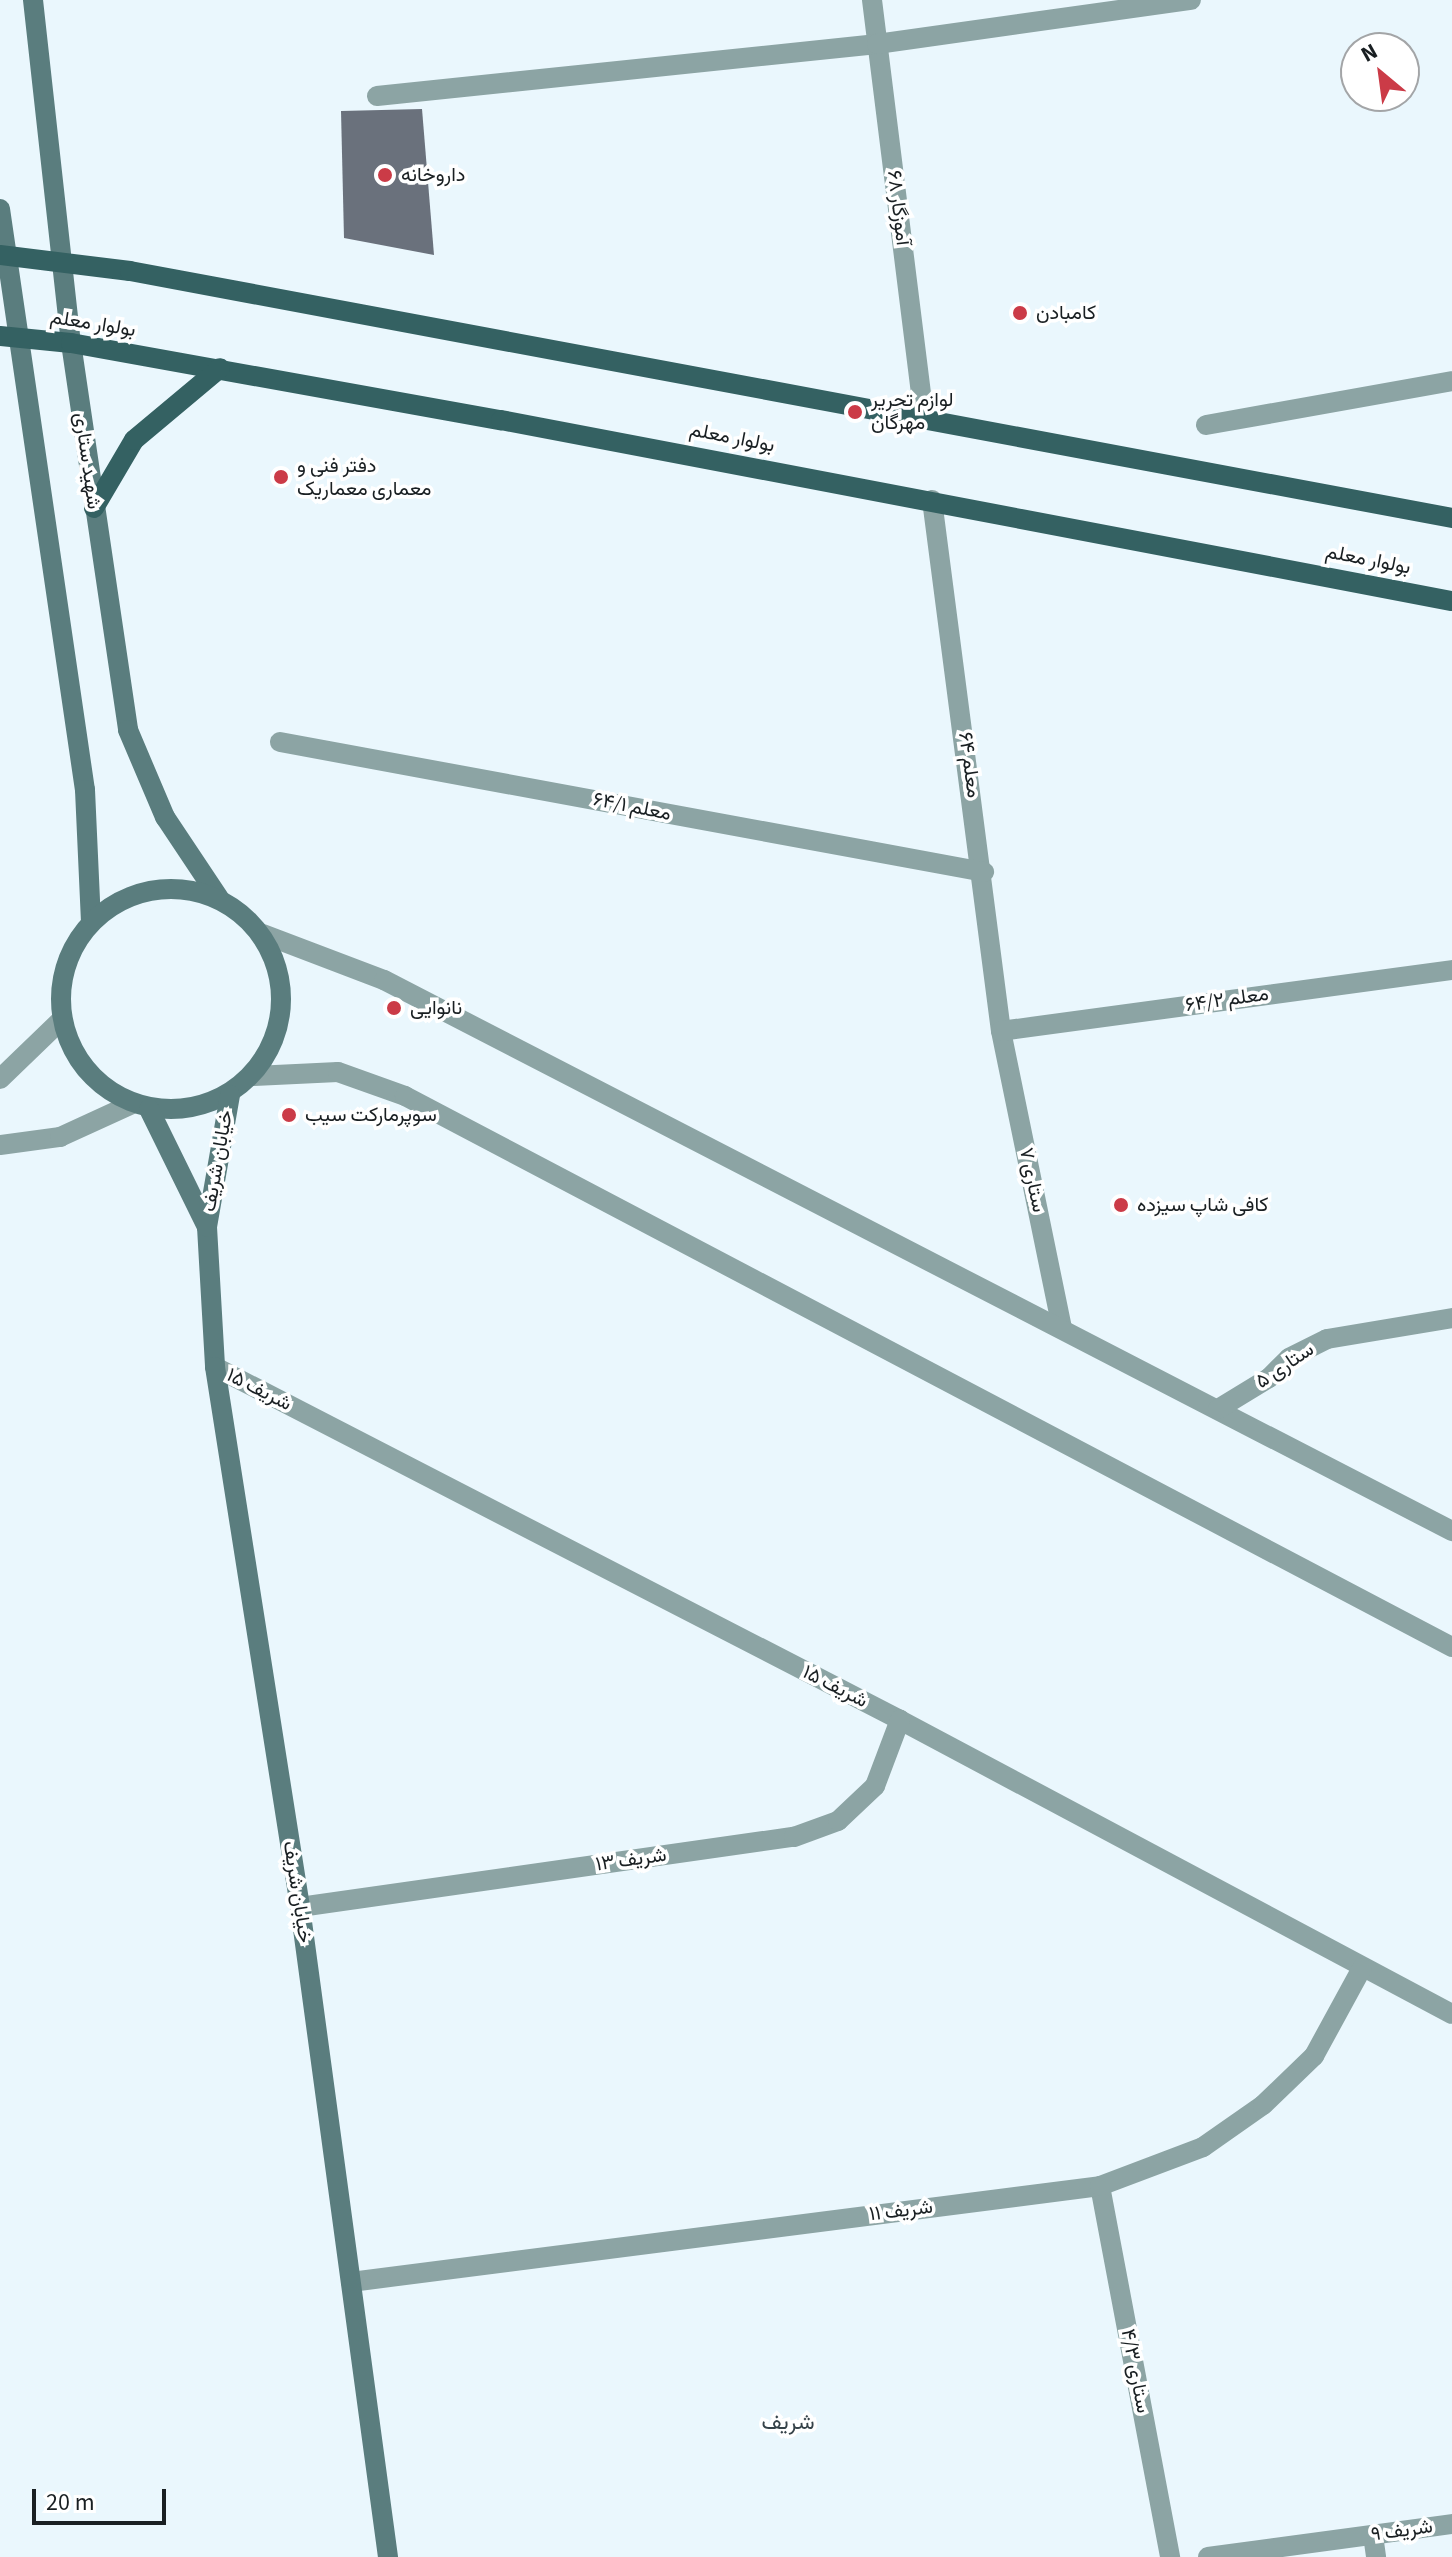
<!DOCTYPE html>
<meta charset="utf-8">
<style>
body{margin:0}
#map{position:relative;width:1452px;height:2557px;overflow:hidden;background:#eaf7fd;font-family:"Source Sans 3",Vazirmatn,sans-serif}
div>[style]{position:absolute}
.building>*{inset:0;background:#6a717c}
.street>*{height:20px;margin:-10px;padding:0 10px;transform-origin:10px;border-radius:10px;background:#8ca4a4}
.secondary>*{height:20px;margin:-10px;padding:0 10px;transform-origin:10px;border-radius:10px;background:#5a7d7e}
.secondary>.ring{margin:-10px;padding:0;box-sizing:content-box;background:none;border:20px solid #5a7d7e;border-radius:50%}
.primary>*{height:20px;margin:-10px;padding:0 10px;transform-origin:10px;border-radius:10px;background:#346162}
.dots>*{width:22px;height:22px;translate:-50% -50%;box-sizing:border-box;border:4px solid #fff;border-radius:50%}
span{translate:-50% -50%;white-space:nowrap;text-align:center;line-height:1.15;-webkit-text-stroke:7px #fff;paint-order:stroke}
.poi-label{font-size:20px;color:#191f22}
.left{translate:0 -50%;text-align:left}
.street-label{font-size:20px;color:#191f22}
.neighbourhood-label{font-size:22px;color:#354248}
.north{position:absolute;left:1340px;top:32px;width:80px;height:80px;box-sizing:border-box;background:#fff;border:2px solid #a3a5a7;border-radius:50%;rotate:331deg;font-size:22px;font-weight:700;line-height:32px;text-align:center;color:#191f22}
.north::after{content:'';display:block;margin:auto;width:28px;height:36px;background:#cb3b47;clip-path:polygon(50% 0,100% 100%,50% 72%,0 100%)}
.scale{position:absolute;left:32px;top:2489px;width:134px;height:36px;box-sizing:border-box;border:4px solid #191f22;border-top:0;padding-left:10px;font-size:24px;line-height:28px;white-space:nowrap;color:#191f22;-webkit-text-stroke:6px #fff;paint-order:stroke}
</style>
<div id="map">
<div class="building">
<div style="clip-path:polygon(422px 109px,434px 255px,344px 238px,341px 111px)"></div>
</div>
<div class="street">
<div style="left:872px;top:0;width:419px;rotate:82.9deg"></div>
<div style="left:377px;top:96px;width:503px;rotate:-5.94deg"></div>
<div style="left:877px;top:44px;width:317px;rotate:-8deg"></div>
<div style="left:1206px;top:425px;width:250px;rotate:-10.1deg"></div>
<div style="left:932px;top:500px;width:535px;rotate:82.6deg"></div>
<div style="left:1001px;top:1031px;width:304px;rotate:78.4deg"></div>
<div style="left:280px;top:742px;width:716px;rotate:10.46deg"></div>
<div style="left:263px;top:934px;width:129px;rotate:20.8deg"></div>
<div style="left:384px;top:980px;width:1202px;rotate:27.29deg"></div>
<div style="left:1001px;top:1031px;width:455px;rotate:-7.7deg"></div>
<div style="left:254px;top:1076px;width:84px;rotate:-2.7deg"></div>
<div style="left:338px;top:1072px;width:71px;rotate:19.7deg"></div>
<div style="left:405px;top:1096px;width:1183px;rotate:27.76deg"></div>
<div style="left:0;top:1079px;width:85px;rotate:-44deg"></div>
<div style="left:0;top:1145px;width:61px;rotate:-7.6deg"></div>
<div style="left:60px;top:1137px;width:79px;rotate:-24.6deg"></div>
<div style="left:215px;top:1367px;width:771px;rotate:27.26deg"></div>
<div style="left:900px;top:1720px;width:625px;rotate:28.04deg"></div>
<div style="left:1218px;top:1409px;width:60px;rotate:-31.3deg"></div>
<div style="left:1269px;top:1378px;width:28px;rotate:-45deg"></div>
<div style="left:1289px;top:1358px;width:42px;rotate:-26.6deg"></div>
<div style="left:1327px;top:1339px;width:127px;rotate:-9.5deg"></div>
<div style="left:300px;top:1907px;width:499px;rotate:-8.1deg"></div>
<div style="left:794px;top:1837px;width:47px;rotate:-20deg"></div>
<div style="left:838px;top:1821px;width:51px;rotate:-43.4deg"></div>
<div style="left:875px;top:1786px;width:71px;rotate:-69.3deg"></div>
<div style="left:1100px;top:2186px;width:378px;rotate:79.3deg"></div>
<div style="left:351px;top:2282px;width:755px;rotate:-7.3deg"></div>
<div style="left:1100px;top:2186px;width:110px;rotate:-20.7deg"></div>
<div style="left:1203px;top:2147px;width:73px;rotate:-35deg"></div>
<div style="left:1263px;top:2105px;width:71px;rotate:-43.9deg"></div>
<div style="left:1314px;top:2056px;width:100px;rotate:-61.4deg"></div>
<div style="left:1373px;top:2535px;width:22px;rotate:82deg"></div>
<div style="left:1208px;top:2557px;width:246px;rotate:-7.7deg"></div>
</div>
<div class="secondary">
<div style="left:33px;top:0;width:345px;rotate:83.7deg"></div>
<div style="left:71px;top:343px;width:391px;rotate:81.6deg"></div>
<div style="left:128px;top:730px;width:95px;rotate:67deg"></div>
<div style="left:165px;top:817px;width:97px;rotate:56.3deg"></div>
<div style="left:0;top:209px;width:587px;rotate:81.68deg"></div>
<div style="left:85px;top:790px;width:131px;rotate:87.4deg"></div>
<div class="ring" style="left:61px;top:889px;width:200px;height:200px"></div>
<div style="left:230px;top:1095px;width:134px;rotate:99.9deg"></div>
<div style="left:207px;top:1227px;width:140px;rotate:86.7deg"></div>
<div style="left:215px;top:1367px;width:547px;rotate:81.05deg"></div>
<div style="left:300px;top:1907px;width:656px;rotate:82.29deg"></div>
<div style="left:149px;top:1109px;width:131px;rotate:63.8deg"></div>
</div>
<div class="primary">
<div style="left:0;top:255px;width:131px;rotate:7deg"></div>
<div style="left:130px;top:271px;width:1345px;rotate:10.58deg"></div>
<div style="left:0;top:336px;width:71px;rotate:5.6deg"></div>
<div style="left:71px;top:343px;width:437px;rotate:10.2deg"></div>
<div style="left:501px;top:420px;width:968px;rotate:10.78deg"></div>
<div style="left:94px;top:508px;width:79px;rotate:-59.5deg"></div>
<div style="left:134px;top:440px;width:112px;rotate:-39.9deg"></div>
</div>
<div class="dots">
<div style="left:385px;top:175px;background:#cb3b47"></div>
<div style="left:1020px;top:313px;background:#cb3b47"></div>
<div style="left:855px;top:412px;background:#cb3b47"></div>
<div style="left:281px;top:477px;background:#cb3b47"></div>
<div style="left:394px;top:1008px;background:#cb3b47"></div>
<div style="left:289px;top:1115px;background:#cb3b47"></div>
<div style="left:1121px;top:1205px;background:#cb3b47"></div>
</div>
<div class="poi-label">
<span class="left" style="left:401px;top:175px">داروخانه</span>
<span class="left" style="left:1036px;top:313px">کامبادن</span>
<span class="left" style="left:871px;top:412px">لوازم تحریر<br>مهرگان</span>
<span class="left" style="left:297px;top:478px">دفتر فنی و<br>معماری معماریک</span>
<span class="left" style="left:410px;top:1008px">نانوایی</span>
<span class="left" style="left:305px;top:1115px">سوپرمارکت سیب</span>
<span class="left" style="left:1137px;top:1205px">کافی شاپ سیزده</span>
</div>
<div class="street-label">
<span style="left:898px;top:208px;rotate:83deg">آموزگار ۶۸</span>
<span style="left:93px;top:324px;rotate:9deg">بولوار معلم</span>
<span style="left:732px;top:438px;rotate:11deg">بولوار معلم</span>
<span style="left:87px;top:461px;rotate:82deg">شهید ستاری</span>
<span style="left:1368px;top:560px;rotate:11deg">بولوار معلم</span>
<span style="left:969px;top:765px;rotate:82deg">معلم ۶۴</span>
<span style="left:632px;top:807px;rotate:11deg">معلم ۶۴/۱</span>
<span style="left:1227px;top:1000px;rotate:-8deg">معلم ۶۴/۲</span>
<span style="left:218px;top:1161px;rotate:-80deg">خیابان شریف</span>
<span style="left:1032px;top:1180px;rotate:78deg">ستاری ۷</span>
<span style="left:1285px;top:1366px;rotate:-34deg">ستاری ۵</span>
<span style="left:259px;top:1390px;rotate:27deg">شریف ۱۵</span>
<span style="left:835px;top:1687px;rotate:27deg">شریف ۱۵</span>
<span style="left:631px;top:1860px;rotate:-8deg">شریف ۱۳</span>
<span style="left:297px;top:1892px;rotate:81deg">خیابان شریف</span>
<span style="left:901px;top:2211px;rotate:-7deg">شریف ۱۱</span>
<span style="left:1135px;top:2371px;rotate:79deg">ستاری ۴/۳</span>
<span style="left:1402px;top:2531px;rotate:-8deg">شریف ۹</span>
</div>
<div class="neighbourhood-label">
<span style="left:788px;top:2423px">شریف</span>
</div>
<div class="north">N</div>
<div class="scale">20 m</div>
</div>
